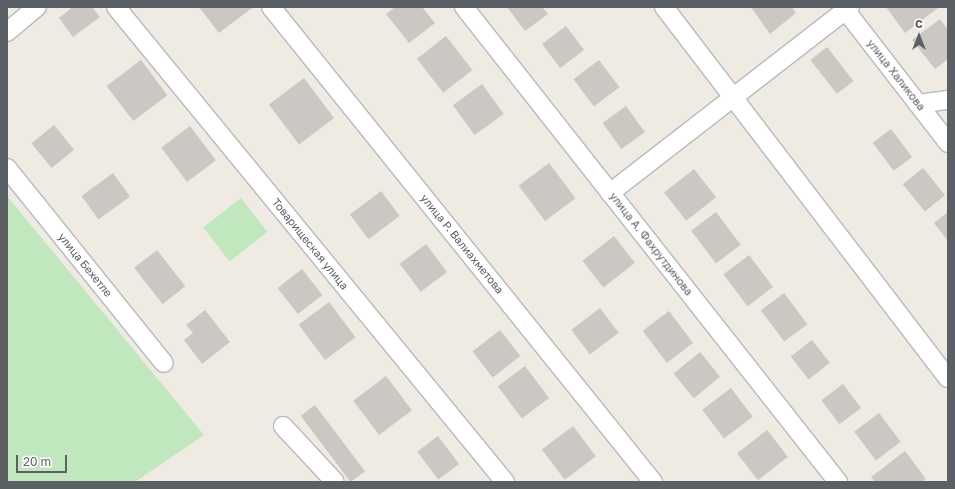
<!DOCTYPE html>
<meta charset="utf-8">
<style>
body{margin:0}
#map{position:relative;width:955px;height:489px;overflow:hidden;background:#efebe3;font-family:"Golos Text",sans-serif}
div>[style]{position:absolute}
.green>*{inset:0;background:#c1e7be;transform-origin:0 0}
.building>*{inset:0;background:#cbc7c2;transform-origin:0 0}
.roads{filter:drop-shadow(1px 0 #b6babe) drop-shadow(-1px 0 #b6babe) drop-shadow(0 1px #b6babe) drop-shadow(0 -1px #b6babe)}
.minor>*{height:18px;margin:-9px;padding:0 9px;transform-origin:9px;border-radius:9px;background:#fff}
span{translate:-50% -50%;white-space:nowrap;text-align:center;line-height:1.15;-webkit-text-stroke:4px #fff;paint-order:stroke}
.street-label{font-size:11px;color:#5b6064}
.frame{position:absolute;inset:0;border:8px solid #5b6064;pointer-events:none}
.north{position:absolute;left:899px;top:16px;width:40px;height:40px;-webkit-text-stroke:3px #fff;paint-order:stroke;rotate:0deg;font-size:11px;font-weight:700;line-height:16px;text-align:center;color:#5b6064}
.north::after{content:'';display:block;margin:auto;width:14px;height:18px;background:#5b6064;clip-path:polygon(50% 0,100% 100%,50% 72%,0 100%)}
.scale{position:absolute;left:16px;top:455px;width:51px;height:18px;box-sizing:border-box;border:2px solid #5b6064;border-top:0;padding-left:5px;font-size:12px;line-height:14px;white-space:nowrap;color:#5b6064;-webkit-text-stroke:3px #fff;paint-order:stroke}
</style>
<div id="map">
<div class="green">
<div style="clip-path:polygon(7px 196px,204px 435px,135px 482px,7px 482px)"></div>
<div style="left:241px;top:198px;width:43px;height:48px;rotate:52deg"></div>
</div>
<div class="building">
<div style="clip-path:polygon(73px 7px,92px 7px,100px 17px,73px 37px,59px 18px)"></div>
<div style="clip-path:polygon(199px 7px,252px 7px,252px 8px,219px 33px)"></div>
<div style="clip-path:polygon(395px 7px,422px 7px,435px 23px,409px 43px,386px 14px)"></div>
<div style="clip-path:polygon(507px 7px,542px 7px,548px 14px,525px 31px)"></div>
<div style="clip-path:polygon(751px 7px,792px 7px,796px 13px,770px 34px)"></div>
<div style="clip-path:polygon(886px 7px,937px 7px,938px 8px,905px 33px)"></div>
<div style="clip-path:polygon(940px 19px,948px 30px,948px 59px,935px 69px,912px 40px)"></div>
<div style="left:566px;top:26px;width:30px;height:30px;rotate:53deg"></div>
<div style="left:446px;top:36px;width:43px;height:37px;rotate:52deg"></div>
<div style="left:827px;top:47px;width:43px;height:21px;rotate:52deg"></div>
<div style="left:141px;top:60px;width:44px;height:43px;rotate:53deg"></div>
<div style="left:599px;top:60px;width:34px;height:32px;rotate:53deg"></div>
<div style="left:304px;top:78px;width:50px;height:44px;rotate:53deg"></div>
<div style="left:482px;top:84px;width:37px;height:36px;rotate:54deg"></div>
<div style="left:626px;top:106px;width:32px;height:29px;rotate:54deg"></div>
<div style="left:54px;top:125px;width:32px;height:29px;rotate:51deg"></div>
<div style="left:190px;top:126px;width:43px;height:36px;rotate:53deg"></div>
<div style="left:891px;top:129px;width:35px;height:23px;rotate:53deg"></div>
<div style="left:549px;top:163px;width:44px;height:38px;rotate:53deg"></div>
<div style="left:923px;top:168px;width:35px;height:26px;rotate:51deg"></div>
<div style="left:694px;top:169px;width:36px;height:38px;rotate:52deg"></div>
<div style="left:113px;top:173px;width:29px;height:39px;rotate:54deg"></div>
<div style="left:381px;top:191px;width:31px;height:39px;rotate:53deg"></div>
<div style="left:716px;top:212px;width:41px;height:31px;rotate:53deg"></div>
<div style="clip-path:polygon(948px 212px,948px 241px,934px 223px)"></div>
<div style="left:614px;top:236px;width:34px;height:40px;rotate:52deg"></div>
<div style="left:426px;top:244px;width:35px;height:33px;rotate:53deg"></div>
<div style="left:157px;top:250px;width:46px;height:29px;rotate:52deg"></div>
<div style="left:749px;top:255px;width:40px;height:32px;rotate:53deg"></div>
<div style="left:302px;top:269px;width:33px;height:31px;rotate:52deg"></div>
<div style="left:784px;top:293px;width:39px;height:29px;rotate:53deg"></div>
<div style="left:329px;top:302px;width:44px;height:38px;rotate:53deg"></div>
<div style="left:600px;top:308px;width:31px;height:36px;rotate:53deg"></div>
<div style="clip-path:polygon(205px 310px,230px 342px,202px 364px,184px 340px,193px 333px,186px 325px)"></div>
<div style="left:669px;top:311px;width:40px;height:33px;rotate:53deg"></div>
<div style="left:500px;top:330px;width:33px;height:35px;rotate:52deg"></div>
<div style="left:812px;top:340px;width:29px;height:27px;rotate:52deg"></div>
<div style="left:700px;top:352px;width:32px;height:34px;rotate:51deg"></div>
<div style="left:525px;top:366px;width:40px;height:34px;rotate:53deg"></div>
<div style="left:386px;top:376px;width:43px;height:41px;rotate:53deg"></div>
<div style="left:843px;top:384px;width:30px;height:27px;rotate:53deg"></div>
<div style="left:731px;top:388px;width:36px;height:36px;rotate:53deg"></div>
<div style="left:315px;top:405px;width:83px;height:18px;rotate:53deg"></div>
<div style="left:879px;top:413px;width:36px;height:31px;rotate:53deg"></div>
<div style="left:573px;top:426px;width:38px;height:39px;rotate:53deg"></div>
<div style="left:767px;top:430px;width:34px;height:38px;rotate:52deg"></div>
<div style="left:438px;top:436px;width:35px;height:26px;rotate:53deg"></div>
<div style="clip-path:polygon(905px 451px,926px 479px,921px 482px,875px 482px,871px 477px)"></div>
</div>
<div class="roads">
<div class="minor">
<div style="left:116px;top:7px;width:614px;rotate:50.68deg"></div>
<div style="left:271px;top:7px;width:610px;rotate:51.19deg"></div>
<div style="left:464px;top:7px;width:605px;rotate:51.78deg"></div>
<div style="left:664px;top:7px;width:467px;rotate:52.6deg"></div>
<div style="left:843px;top:7px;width:172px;rotate:52.3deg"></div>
<div style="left:7px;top:32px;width:39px;rotate:-40deg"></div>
<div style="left:918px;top:104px;width:30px;rotate:-8deg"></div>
<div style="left:7px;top:168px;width:250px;rotate:51.2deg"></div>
<div style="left:610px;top:193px;width:304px;rotate:-37.8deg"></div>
<div style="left:283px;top:426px;width:76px;rotate:47.1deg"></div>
</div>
</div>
<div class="street-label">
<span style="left:896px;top:75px;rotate:52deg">улица Халикова</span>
<span style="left:310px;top:244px;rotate:51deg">Товарищеская улица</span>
<span style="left:462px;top:244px;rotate:51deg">улица Р. Валиахметова</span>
<span style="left:651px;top:244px;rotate:52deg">улица А. Фахрутдинова</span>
<span style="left:85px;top:265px;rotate:51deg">улица Бехетле</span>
</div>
<div class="frame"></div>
<div class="north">С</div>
<div class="scale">20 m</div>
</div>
